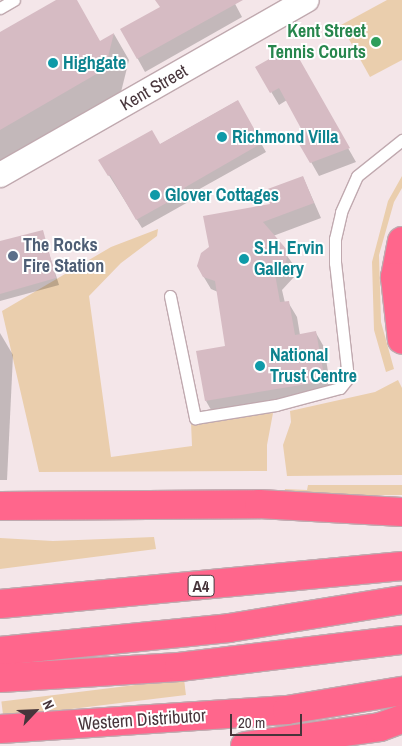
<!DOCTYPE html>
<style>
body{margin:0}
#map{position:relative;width:402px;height:746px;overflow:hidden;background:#f4e6e9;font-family:"Archivo Narrow",sans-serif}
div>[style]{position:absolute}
.green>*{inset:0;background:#eacead;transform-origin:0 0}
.shadow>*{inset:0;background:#0003}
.building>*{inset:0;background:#d6bbc3}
.roads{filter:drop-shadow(1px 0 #c0a9af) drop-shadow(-1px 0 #c0a9af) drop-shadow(0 1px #c0a9af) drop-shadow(0 -1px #c0a9af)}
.service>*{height:11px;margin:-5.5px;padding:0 5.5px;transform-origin:5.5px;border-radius:5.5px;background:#fff}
.minor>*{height:24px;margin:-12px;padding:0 12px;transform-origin:12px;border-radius:12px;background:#fff}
.motorway>*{height:28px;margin:-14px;padding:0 14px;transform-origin:14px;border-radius:14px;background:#ff668c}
.dots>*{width:14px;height:14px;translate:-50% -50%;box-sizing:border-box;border:2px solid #fff;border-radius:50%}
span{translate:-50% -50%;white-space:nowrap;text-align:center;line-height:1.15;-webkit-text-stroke:4px #fff;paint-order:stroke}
.shield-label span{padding:1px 4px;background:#fff;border:1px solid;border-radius:4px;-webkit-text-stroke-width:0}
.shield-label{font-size:16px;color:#47353b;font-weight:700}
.leisure-label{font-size:18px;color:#27864d;font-weight:700}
.right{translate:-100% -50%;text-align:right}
.culture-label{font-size:18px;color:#0d838f;font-weight:700}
.left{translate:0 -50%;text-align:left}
.street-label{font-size:18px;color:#47353b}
.service-label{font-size:18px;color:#4e5e75;font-weight:700}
.north{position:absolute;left:10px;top:686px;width:50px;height:50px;-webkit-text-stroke:4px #fff;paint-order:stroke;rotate:65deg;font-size:14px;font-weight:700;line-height:20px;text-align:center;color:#47353b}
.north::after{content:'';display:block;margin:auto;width:18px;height:22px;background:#47353b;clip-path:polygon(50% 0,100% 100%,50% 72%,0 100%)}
.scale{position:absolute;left:230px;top:714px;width:72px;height:22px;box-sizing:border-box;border:2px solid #47353b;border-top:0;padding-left:6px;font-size:15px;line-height:18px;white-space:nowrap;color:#47353b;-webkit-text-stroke:4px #fff;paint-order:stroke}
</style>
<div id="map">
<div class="green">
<div style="clip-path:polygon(387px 0,402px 0,402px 60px,370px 77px,341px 25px)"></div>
<div style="clip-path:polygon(402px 176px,402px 188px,394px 202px,379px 255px,381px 322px,394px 369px,386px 372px,374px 330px,372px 262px,388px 201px)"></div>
<div style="clip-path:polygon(158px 229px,157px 236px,121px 263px,89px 296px,111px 457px,192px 446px,191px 422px,273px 413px,267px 445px,267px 471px,39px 472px,2px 311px,111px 247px)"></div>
<div style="clip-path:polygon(398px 380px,402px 388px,402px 475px,287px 476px,283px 445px,291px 422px,290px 411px,375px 392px)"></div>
<div style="clip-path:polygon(308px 485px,402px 485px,402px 495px,284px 496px,285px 489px,307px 490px)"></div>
<div style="clip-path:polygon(154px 537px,156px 549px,0 569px,0 538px,53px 541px)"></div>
<div style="left:184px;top:679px;width:16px;height:184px;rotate:83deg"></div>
</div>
<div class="shadow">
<div style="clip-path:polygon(58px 0,76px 0,100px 42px,114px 34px,129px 60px,120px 96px,0 165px,0 33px)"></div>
<div style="clip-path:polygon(160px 0,233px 0,242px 17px,145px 72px,122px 30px,161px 8px)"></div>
<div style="clip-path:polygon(291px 48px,356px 162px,319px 176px,298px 139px,306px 134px,287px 100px,279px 105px,257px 68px)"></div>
<div style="clip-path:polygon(237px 101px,266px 152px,187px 196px,190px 201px,142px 228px,100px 161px,159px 145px)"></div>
<div style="clip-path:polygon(303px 177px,321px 218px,273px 236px,295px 267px,294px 277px,282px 290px,285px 303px,288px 302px,297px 317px,300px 335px,316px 333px,324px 347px,332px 396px,214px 415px,206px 401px,227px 347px,218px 292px,211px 289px,202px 274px)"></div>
<div style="clip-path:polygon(42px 231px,59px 285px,0 301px,0 243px)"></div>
<div style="clip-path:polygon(0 333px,13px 355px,7px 480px,0 480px)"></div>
</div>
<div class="building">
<div style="clip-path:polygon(56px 0,77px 0,100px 41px,114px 33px,105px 69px,0 130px,0 32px)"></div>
<div style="clip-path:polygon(155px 0,243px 0,137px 59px,120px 29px,160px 7px)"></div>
<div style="clip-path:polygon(292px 46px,350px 148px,310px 163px,296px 139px,304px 134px,279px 88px,270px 93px,255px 67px)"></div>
<div style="clip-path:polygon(238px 100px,262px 143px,184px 188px,186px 192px,136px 220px,110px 175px,108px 176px,98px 160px,152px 130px,160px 144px)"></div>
<div style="clip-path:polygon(303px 176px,314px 203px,263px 222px,288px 251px,286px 262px,275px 274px,280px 302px,289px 301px,295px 335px,316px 331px,325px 381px,205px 401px,196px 351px,225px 346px,215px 281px,203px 277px,197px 266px,201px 253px,209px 247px,203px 216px,270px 204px,265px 190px)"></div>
<div style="clip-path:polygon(43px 230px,56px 278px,0 294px,0 241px)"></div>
</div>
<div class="roads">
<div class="service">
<div style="left:0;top:8px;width:16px;rotate:-30deg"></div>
<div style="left:170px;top:296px;width:125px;rotate:78.4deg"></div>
<div style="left:195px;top:418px;width:82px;rotate:-9.1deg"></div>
<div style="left:276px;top:405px;width:66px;rotate:-14.9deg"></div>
<div style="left:340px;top:388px;width:13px;rotate:-51deg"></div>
<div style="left:348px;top:378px;width:116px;rotate:-96.4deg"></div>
<div style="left:335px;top:263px;width:24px;rotate:-90deg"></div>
<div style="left:335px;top:239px;width:28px;rotate:-77deg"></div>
<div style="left:341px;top:212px;width:39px;rotate:-66deg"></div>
<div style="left:357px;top:176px;width:58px;rotate:-38.7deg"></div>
</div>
<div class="minor">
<div style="left:0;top:175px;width:353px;rotate:-29.7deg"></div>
</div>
<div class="motorway">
<div style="left:402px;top:241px;width:37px;rotate:101deg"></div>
<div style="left:395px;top:277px;width:63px;rotate:83.7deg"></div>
<div style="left:0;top:506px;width:259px;rotate:-0.4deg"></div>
<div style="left:259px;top:504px;width:143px;rotate:3.2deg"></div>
<div style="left:0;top:604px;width:404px;rotate:-5.4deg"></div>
<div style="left:0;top:651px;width:230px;rotate:-5.7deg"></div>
<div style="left:229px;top:628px;width:175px;rotate:-9.2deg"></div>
<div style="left:0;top:678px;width:179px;rotate:-3.5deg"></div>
<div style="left:179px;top:667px;width:225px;rotate:-6.9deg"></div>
<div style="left:0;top:729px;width:288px;rotate:-3.8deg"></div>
<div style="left:287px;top:710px;width:117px;rotate:-9.4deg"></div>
<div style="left:245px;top:746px;width:136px;rotate:-8deg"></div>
<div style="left:380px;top:727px;width:23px;rotate:-20deg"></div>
</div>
</div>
<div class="dots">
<div style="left:376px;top:42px;background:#2e9e5b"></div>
<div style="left:53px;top:63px;background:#0f9aa8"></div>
<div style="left:222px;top:137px;background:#0f9aa8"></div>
<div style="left:155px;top:195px;background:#0f9aa8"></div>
<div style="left:13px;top:256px;background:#5c6f8a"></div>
<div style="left:244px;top:259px;background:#0f9aa8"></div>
<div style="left:260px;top:366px;background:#0f9aa8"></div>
</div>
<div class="shield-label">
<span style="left:201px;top:586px">A4</span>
</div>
<div class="leisure-label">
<span class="right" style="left:366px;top:42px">Kent Street<br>Tennis Courts</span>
</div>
<div class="culture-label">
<span class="left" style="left:63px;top:63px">Highgate</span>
<span class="left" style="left:232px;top:137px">Richmond Villa</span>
<span class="left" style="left:165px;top:195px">Glover Cottages</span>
<span class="left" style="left:254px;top:259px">S.H. Ervin<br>Gallery</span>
<span class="left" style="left:270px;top:366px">National<br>Trust Centre</span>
</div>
<div class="street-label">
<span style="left:154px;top:88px;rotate:-30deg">Kent Street</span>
<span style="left:142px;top:720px;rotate:-4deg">Western Distributor</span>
</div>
<div class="service-label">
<span class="left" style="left:23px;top:256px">The Rocks<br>Fire Station</span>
</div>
<div class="north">N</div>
<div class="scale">20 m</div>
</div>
